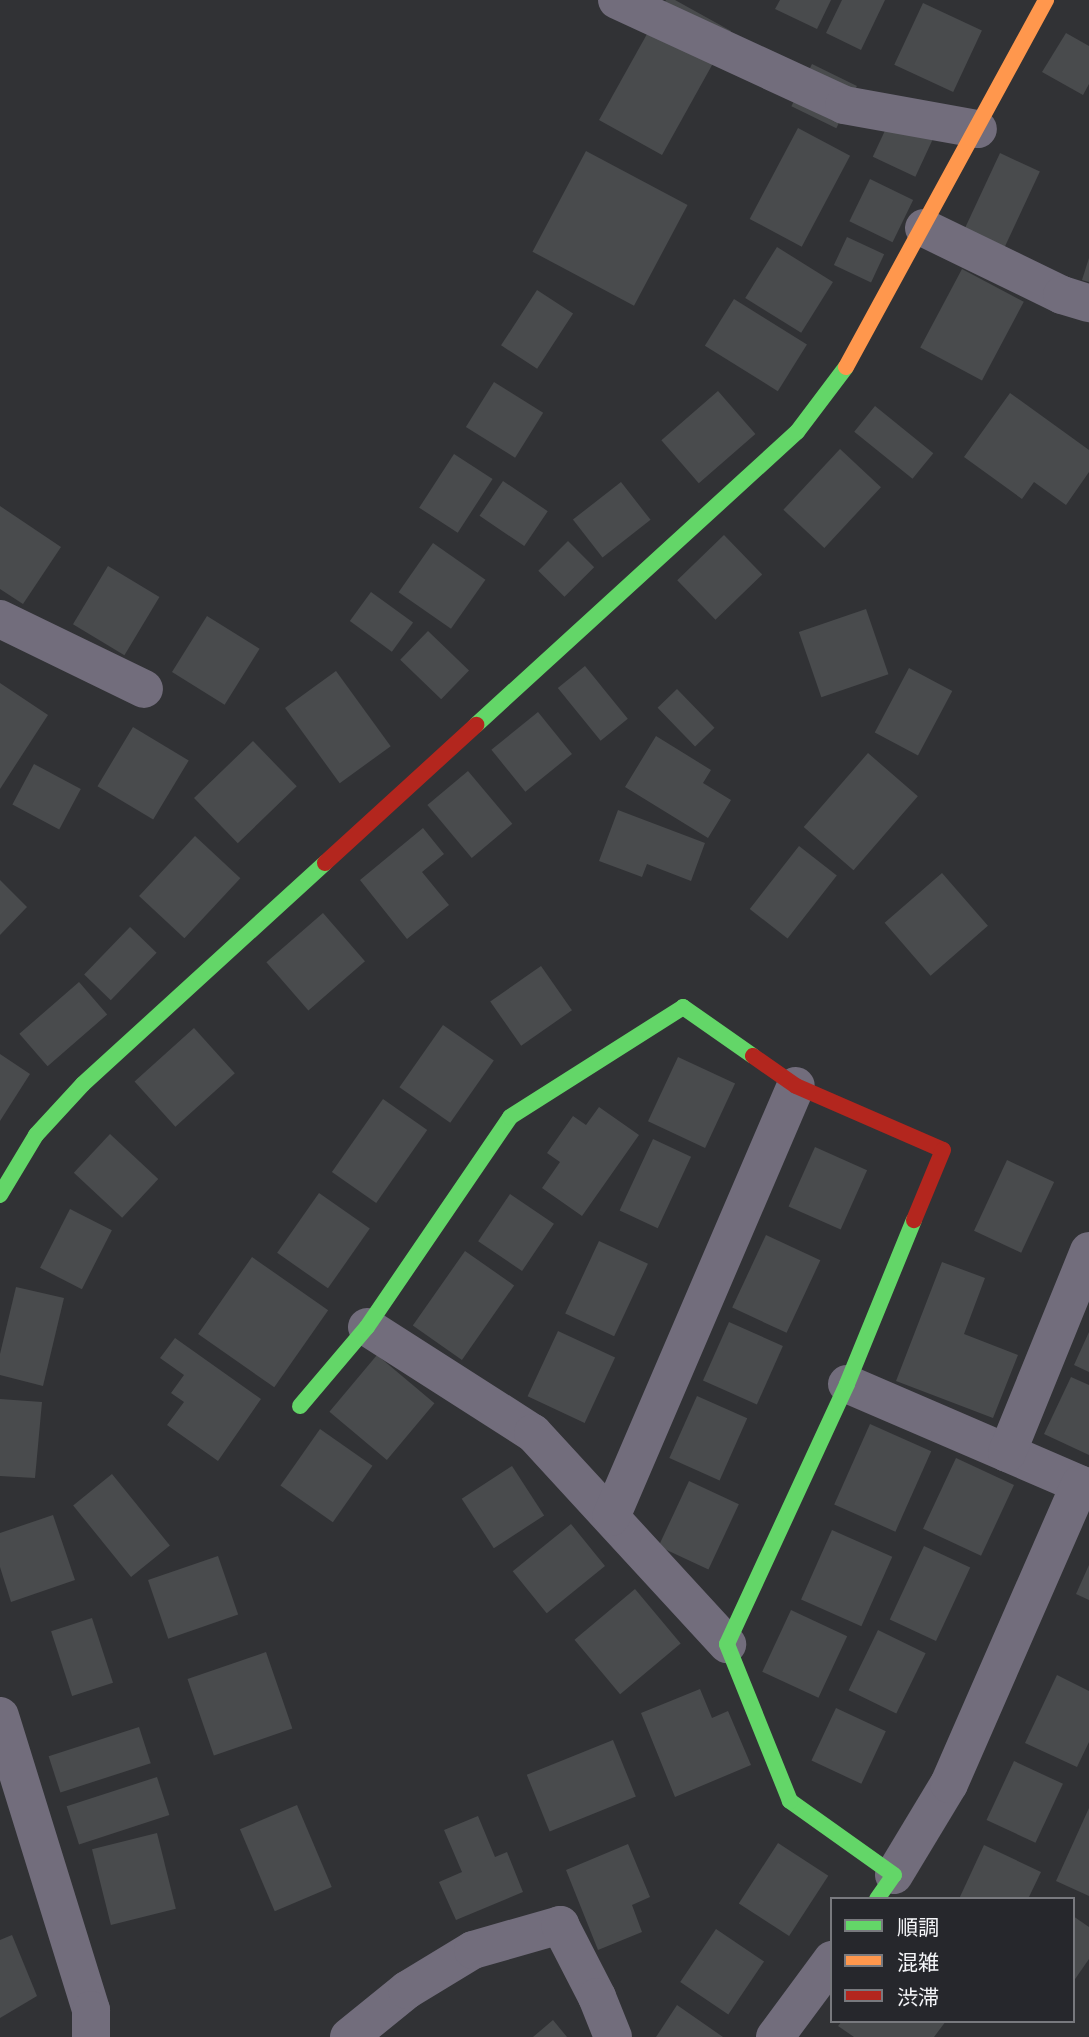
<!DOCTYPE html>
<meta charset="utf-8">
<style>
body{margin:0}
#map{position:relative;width:1089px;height:2037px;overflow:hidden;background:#313235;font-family:"Public Sans","Noto Sans JP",sans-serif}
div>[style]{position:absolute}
.building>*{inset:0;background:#494b4d;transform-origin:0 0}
.street>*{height:38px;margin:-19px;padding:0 19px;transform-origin:19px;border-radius:19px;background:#726d7c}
.fast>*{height:16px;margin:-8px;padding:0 8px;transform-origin:8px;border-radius:8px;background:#63d668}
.slow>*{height:16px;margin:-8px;padding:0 8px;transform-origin:8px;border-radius:8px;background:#ff974d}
.jam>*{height:16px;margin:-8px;padding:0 8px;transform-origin:8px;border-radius:8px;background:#b3261e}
span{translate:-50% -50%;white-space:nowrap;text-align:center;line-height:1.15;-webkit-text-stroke:7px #26272c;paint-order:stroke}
.legend{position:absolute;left:830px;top:1897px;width:245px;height:126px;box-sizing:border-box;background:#26272c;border:2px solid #78797e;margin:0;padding:9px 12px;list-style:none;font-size:21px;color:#f4f5f8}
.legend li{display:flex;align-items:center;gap:14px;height:35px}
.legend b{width:35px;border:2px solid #78797e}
</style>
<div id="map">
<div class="building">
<div style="clip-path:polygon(666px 0,675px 0,731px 31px,662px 155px,599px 120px)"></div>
<div style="clip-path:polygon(780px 0,831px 0,817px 29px,775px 9px)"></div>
<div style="clip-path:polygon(842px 0,885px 0,861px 50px,826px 33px)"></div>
<div style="left:923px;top:3px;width:65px;height:68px;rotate:25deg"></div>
<div style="clip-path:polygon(1066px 33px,1089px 46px,1089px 84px,1083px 95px,1042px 72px)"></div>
<div style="left:812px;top:64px;width:50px;height:47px;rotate:26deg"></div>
<div style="left:896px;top:107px;width:47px;height:55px;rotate:25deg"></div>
<div style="left:798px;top:128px;width:59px;height:103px;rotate:28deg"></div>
<div style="left:586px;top:151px;width:115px;height:114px;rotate:28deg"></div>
<div style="left:1000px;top:153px;width:44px;height:91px;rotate:25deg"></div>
<div style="left:870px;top:179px;width:48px;height:47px;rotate:26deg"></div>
<div style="left:847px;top:237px;width:41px;height:31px;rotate:25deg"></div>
<div style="left:777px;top:247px;width:66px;height:60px;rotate:32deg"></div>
<div style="clip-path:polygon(1089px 258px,1089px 282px,1082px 280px)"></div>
<div style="left:962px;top:269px;width:70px;height:89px;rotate:28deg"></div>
<div style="left:537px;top:290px;width:43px;height:66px;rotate:33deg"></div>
<div style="left:734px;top:299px;width:86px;height:55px;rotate:32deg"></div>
<div style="left:494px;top:382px;width:58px;height:53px;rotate:32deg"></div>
<div style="left:718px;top:391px;width:57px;height:75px;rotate:49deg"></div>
<div style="clip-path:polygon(1010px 393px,1089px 450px,1089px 472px,1066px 505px,1034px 482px,1022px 499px,964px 457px)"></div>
<div style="left:875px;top:406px;width:75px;height:33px;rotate:39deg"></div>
<div style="left:840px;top:449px;width:56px;height:83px;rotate:43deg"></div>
<div style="left:454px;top:454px;width:46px;height:64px;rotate:33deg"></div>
<div style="left:503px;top:481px;width:54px;height:42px;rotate:34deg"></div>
<div style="left:621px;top:482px;width:48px;height:61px;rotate:52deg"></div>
<div style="clip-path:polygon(0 506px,61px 547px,23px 604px,0 589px)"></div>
<div style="left:724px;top:535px;width:55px;height:65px;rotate:46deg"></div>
<div style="left:568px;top:541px;width:37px;height:42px;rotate:45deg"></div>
<div style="left:433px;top:543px;width:64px;height:60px;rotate:35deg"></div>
<div style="left:108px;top:566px;width:60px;height:68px;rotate:31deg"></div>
<div style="left:371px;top:592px;width:52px;height:36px;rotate:36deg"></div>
<div style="left:866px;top:609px;width:69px;height:71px;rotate:71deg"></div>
<div style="left:207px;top:616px;width:62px;height:66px;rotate:32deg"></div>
<div style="left:428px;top:631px;width:57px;height:40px;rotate:44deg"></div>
<div style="left:585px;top:666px;width:68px;height:35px;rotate:51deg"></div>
<div style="left:909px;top:668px;width:49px;height:73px;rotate:28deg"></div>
<div style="left:336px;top:671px;width:93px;height:63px;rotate:54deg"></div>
<div style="clip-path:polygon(0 683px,48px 715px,0 789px)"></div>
<div style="left:677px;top:689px;width:54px;height:27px;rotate:46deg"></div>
<div style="left:538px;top:712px;width:54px;height:60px;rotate:51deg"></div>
<div style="left:133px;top:727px;width:65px;height:69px;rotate:31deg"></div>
<div style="clip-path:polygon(656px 736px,711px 770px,703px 783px,731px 800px,708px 838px,625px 787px)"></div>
<div style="left:253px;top:741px;width:63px;height:82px;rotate:46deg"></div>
<div style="left:868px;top:753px;width:66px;height:98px;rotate:41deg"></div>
<div style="left:34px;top:764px;width:53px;height:46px;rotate:28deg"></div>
<div style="left:468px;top:771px;width:69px;height:53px;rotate:50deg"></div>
<div style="clip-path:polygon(618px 810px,705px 843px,691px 881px,647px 864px,642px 877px,599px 861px)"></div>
<div style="clip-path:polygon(423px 828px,444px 854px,422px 872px,449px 905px,407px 939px,360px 880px)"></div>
<div style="left:195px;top:836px;width:62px;height:82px;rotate:43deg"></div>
<div style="left:799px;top:846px;width:48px;height:80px;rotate:38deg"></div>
<div style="left:942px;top:873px;width:70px;height:76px;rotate:49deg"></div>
<div style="clip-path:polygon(0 880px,27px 907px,0 935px)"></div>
<div style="left:323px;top:913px;width:64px;height:75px;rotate:49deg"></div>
<div style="left:130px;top:927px;width:37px;height:66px;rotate:44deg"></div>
<div style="left:541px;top:966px;width:54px;height:62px;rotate:55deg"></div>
<div style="left:79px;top:982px;width:43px;height:79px;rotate:49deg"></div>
<div style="left:443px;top:1025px;width:62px;height:76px;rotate:35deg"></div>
<div style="left:194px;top:1028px;width:61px;height:80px;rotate:48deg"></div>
<div style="clip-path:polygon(0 1054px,30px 1074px,0 1121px)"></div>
<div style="left:678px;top:1057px;width:63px;height:71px;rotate:25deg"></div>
<div style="left:383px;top:1099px;width:54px;height:89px;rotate:35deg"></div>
<div style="clip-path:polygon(599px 1107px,639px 1135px,582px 1216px,542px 1188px,560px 1162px,547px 1153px,573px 1116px,586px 1125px)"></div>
<div style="left:110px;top:1134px;width:66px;height:53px;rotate:43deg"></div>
<div style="left:653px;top:1139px;width:42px;height:79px;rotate:25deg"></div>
<div style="left:815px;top:1147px;width:57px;height:65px;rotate:24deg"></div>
<div style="left:1007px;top:1160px;width:52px;height:78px;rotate:25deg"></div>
<div style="left:319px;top:1193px;width:62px;height:73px;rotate:35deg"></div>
<div style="left:510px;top:1194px;width:53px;height:57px;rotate:34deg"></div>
<div style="left:70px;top:1209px;width:47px;height:66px;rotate:27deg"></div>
<div style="left:766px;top:1235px;width:60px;height:80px;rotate:25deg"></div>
<div style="left:599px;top:1241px;width:54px;height:80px;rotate:25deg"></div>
<div style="left:465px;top:1251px;width:60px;height:91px;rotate:35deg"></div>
<div style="left:252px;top:1257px;width:93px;height:94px;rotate:35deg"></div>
<div style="clip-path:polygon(942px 1262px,985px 1278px,964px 1334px,1018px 1355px,993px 1418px,896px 1381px)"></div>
<div style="clip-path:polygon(16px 1287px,64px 1298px,43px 1386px,0 1375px,0 1354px)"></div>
<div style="left:729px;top:1322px;width:59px;height:64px;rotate:24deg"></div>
<div style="left:558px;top:1331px;width:63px;height:72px;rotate:25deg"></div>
<div style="clip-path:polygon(1089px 1332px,1089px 1372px,1074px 1365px)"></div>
<div style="clip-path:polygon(175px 1338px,261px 1399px,218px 1461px,167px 1425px,184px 1402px,171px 1393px,184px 1375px,160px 1358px)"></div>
<div style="left:377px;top:1355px;width:75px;height:74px;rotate:40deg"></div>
<div style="clip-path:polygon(1071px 1377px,1089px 1385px,1089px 1455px,1044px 1434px)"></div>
<div style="left:697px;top:1396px;width:55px;height:68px;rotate:24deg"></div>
<div style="clip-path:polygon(0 1399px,42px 1402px,35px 1478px,0 1476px)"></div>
<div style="left:870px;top:1424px;width:67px;height:88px;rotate:24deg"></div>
<div style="left:320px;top:1429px;width:64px;height:69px;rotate:35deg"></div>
<div style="left:956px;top:1458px;width:64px;height:78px;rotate:25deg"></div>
<div style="left:512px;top:1466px;width:59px;height:60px;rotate:57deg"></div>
<div style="left:112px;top:1474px;width:92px;height:50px;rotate:51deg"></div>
<div style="left:689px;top:1481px;width:55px;height:72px;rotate:25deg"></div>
<div style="clip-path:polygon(53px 1515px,75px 1580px,11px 1602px,0 1567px,0 1533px)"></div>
<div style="left:571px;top:1524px;width:54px;height:75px;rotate:51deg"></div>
<div style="left:832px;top:1530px;width:66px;height:76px;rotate:24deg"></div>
<div style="left:924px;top:1546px;width:51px;height:81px;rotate:25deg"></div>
<div style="left:218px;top:1556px;width:62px;height:74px;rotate:71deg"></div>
<div style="clip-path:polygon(1089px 1565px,1089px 1600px,1076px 1594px)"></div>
<div style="left:635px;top:1589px;width:71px;height:79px;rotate:50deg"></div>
<div style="left:791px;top:1610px;width:62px;height:68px;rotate:25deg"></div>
<div style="left:92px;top:1618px;width:68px;height:43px;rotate:72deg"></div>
<div style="left:878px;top:1630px;width:53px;height:67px;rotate:26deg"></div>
<div style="left:266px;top:1652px;width:81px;height:83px;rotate:71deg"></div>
<div style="clip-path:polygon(1057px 1675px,1089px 1691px,1089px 1742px,1077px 1767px,1025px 1743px)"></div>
<div style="clip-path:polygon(700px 1689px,712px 1718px,728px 1711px,751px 1765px,675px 1797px,641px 1713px)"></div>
<div style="left:836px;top:1708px;width:55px;height:58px;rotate:25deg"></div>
<div style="left:139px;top:1727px;width:38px;height:95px;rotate:72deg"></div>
<div style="left:613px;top:1740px;width:61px;height:93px;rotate:68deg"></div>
<div style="left:1014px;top:1761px;width:54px;height:65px;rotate:25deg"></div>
<div style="left:157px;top:1777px;width:40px;height:95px;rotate:72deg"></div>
<div style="left:297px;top:1805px;width:89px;height:62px;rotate:67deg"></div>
<div style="clip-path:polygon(1089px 1808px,1089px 1896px,1056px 1881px)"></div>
<div style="clip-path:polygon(478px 1816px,495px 1857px,507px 1852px,523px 1892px,456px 1920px,439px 1882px,462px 1872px,444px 1830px)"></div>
<div style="left:157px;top:1833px;width:78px;height:67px;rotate:76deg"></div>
<div style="left:778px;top:1843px;width:60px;height:72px;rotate:33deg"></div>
<div style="clip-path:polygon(628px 1844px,650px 1897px,632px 1905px,642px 1932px,598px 1950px,566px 1870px)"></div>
<div style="clip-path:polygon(984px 1845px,1041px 1872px,1028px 1899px,959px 1899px)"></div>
<div style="clip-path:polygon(1073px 1916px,1089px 1927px,1089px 1959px,1073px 1982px)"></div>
<div style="left:716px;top:1929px;width:58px;height:64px;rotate:34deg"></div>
<div style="clip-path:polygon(12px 1935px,37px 1996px,0 2018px,0 1940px)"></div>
<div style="clip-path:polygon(677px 2005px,723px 2037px,656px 2037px)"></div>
<div style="clip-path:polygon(553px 2020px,567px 2037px,533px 2037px)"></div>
<div style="clip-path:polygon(842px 2021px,946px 2021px,934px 2037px,854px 2037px,838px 2026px)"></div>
</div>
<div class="street">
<div style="left:617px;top:0;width:250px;rotate:24.8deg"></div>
<div style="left:844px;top:105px;width:136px;rotate:10.2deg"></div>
<div style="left:924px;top:228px;width:153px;rotate:25.9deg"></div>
<div style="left:1062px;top:295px;width:28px;rotate:17deg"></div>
<div style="left:0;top:619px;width:160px;rotate:25.9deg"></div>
<div style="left:367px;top:1327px;width:197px;rotate:32.6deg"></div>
<div style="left:533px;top:1433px;width:287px;rotate:47.4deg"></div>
<div style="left:847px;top:1384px;width:263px;rotate:23.3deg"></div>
<div style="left:1007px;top:1453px;width:218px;rotate:-67.9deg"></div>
<div style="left:611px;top:1517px;width:469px;rotate:-66.8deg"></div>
<div style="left:0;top:1716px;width:308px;rotate:72.8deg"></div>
<div style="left:91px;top:2010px;width:27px;rotate:90deg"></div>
<div style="left:894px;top:1875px;width:106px;rotate:-58.9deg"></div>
<div style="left:949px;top:1784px;width:327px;rotate:-66.4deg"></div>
<div style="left:349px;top:2037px;width:75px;rotate:-39deg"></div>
<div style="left:407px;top:1990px;width:77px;rotate:-31.2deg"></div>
<div style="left:473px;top:1950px;width:91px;rotate:-16deg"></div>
<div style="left:560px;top:1925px;width:81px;rotate:62.8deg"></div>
<div style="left:597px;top:1997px;width:43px;rotate:68.2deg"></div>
<div style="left:775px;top:2037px;width:96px;rotate:-53.5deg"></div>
</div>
<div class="fast">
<div style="left:476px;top:725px;width:435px;rotate:-42.4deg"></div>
<div style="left:797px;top:432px;width:81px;rotate:-53deg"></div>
<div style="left:0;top:1195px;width:70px;rotate:-59deg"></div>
<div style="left:36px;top:1135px;width:69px;rotate:-47.3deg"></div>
<div style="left:83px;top:1084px;width:328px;rotate:-42.4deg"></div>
<div style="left:300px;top:1406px;width:104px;rotate:-49.7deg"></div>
<div style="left:367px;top:1327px;width:254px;rotate:-55.7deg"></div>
<div style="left:510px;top:1117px;width:205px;rotate:-32.4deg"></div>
<div style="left:683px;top:1007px;width:85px;rotate:35deg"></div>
<div style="left:877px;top:1899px;width:29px;rotate:-55deg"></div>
<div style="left:894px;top:1875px;width:128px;rotate:-144.6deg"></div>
<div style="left:790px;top:1801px;width:169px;rotate:-111.9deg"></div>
<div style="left:727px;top:1644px;width:286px;rotate:-65.2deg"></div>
<div style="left:847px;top:1384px;width:177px;rotate:-67.8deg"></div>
</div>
<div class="slow">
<div style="left:846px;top:367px;width:418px;rotate:-61.4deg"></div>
</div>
<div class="jam">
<div style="left:325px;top:863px;width:205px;rotate:-42.4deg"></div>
<div style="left:753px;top:1056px;width:52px;rotate:34.9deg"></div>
<div style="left:796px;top:1086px;width:160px;rotate:23.5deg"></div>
<div style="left:943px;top:1150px;width:76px;rotate:112.5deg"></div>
</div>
<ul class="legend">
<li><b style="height:9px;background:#63d668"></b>順調</li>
<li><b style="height:9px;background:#ff974d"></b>混雑</li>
<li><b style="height:9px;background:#b3261e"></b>渋滞</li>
</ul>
</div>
